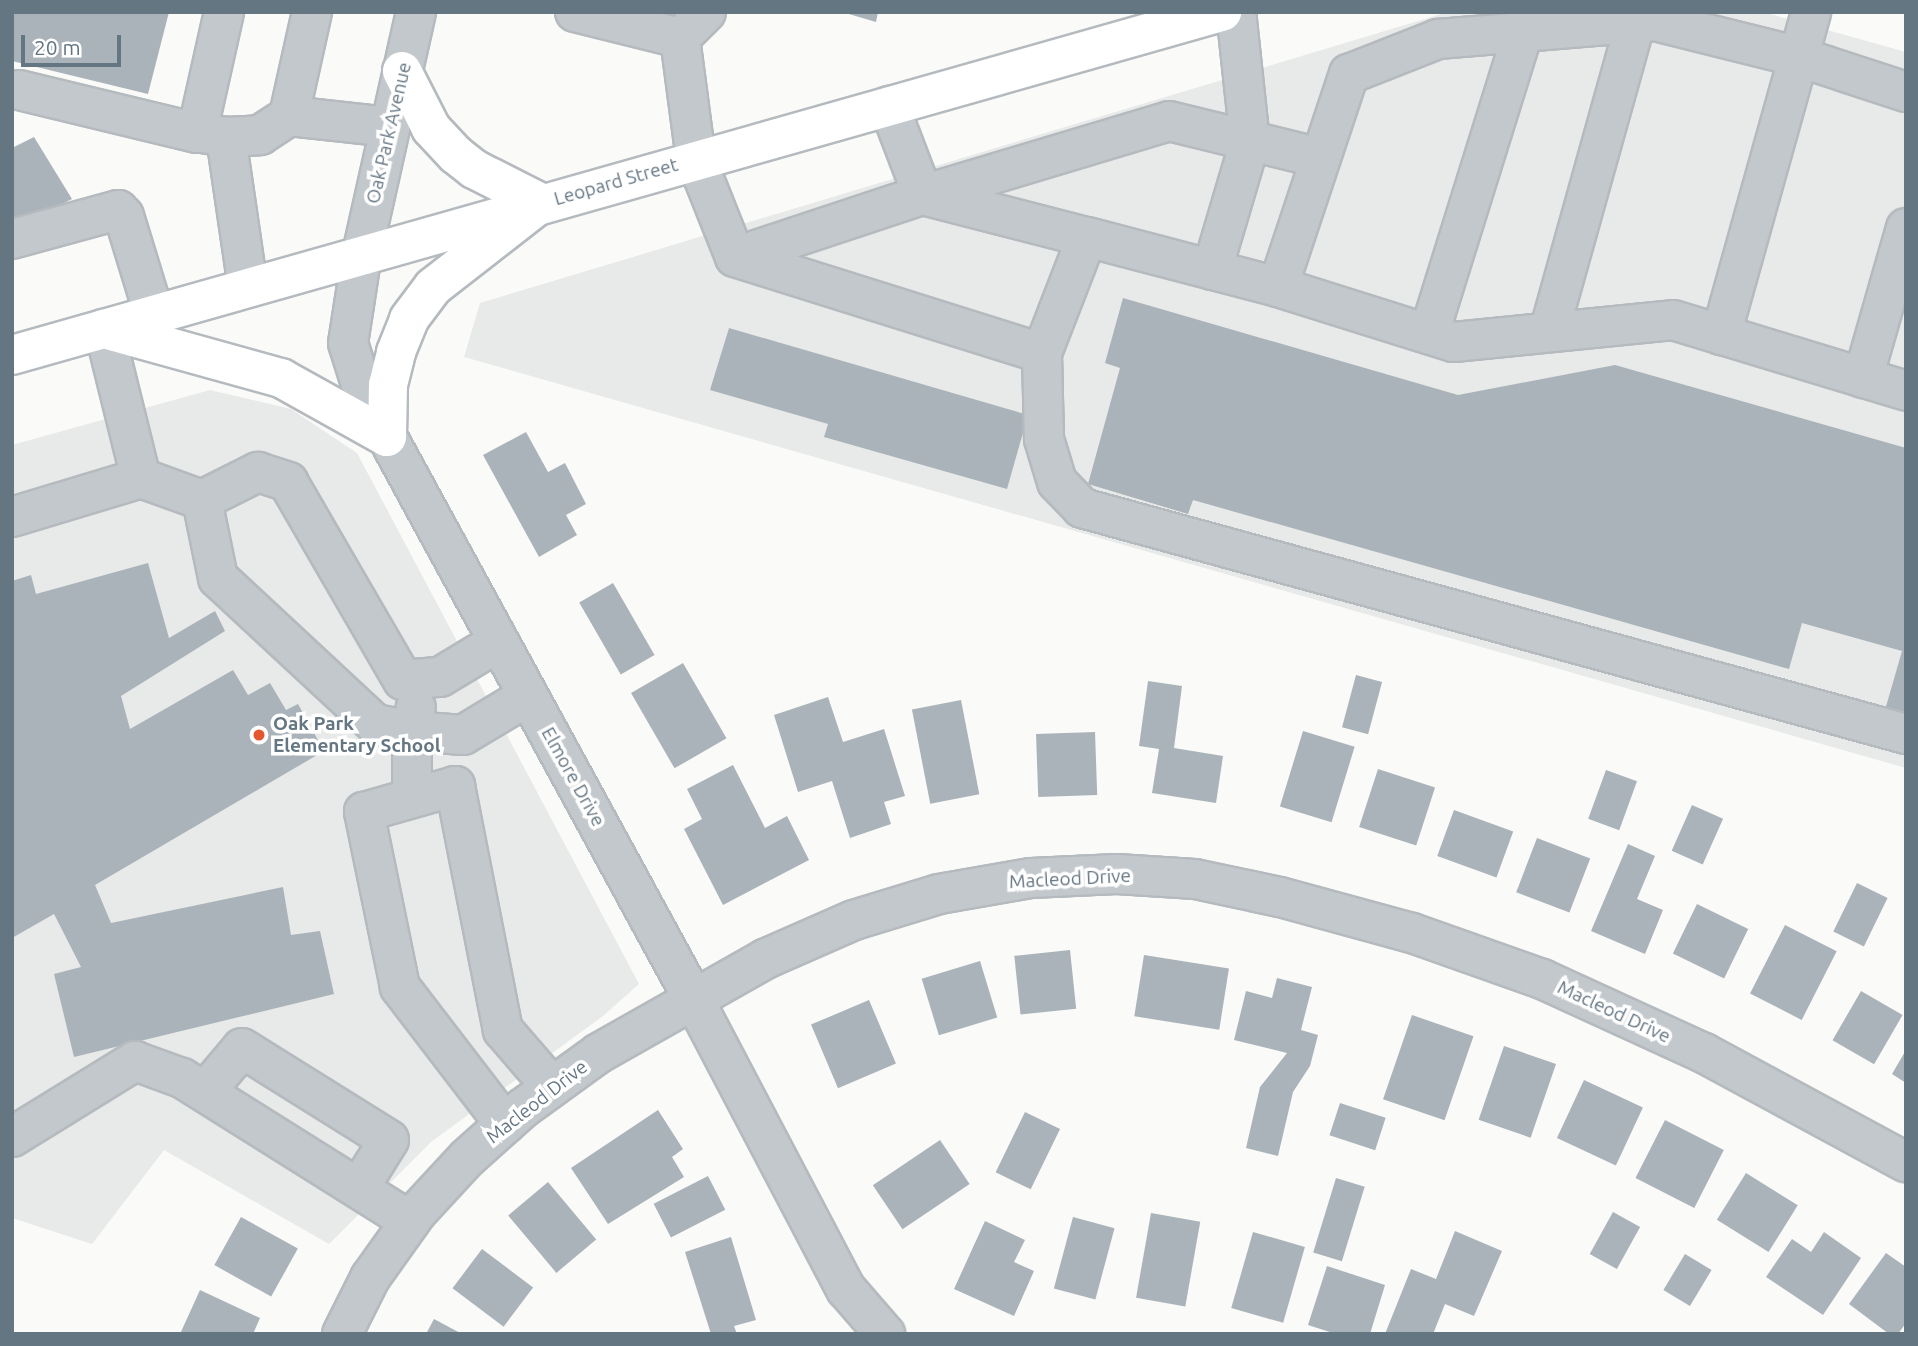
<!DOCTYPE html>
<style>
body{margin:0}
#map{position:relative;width:1918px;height:1346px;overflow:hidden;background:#fafaf8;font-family:Ubuntu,sans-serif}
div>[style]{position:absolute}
.built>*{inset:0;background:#e8e9e9}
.building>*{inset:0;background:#aab3b9;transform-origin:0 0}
.roads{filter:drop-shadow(2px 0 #b5babe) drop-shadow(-2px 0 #b5babe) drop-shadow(0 2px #b5babe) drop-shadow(0 -2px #b5babe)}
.minor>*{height:38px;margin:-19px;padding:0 19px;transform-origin:19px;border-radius:19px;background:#c3c8cc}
.major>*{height:38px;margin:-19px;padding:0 19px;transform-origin:19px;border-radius:19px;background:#fff}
.dots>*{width:19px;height:19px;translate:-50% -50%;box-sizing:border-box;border:4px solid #fff;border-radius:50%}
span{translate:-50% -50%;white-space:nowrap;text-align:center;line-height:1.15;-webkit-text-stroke:7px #fff;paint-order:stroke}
.street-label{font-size:19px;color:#657683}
.poi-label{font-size:19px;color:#657683;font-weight:700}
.left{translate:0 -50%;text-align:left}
.frame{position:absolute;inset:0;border:14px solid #657683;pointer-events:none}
.scale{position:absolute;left:21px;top:35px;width:100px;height:32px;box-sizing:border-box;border:4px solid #657683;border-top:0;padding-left:9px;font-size:21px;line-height:24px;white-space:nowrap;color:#657683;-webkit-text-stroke:5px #fff;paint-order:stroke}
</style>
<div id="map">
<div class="built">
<div style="clip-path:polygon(1448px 12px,1763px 12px,1906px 52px,1906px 768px,464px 357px,480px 303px)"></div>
<div style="clip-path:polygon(210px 390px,291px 409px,357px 453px,639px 984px,603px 1016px,431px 1142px,329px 1244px,164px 1150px,92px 1244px,12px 1218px,12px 445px)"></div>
</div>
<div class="building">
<div style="clip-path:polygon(12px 12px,169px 12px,148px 94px,12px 61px)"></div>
<div style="clip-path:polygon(842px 12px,878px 12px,876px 22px)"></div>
<div style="clip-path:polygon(34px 137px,72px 199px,12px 229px,12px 148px)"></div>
<div style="clip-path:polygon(1123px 298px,1458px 395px,1615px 365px,1906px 448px,1906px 724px,1883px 717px,1902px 651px,1802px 623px,1789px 669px,1193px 500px,1188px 514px,1088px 484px,1120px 368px,1105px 363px)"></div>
<div style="clip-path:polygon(729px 328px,1028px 415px,1007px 489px,824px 437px,828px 424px,710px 390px)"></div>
<div style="clip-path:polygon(526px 432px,548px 472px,565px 463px,586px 504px,566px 515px,577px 535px,539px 557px,483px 455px)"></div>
<div style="clip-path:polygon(148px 563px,169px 638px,215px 611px,225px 631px,121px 696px,130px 729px,233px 670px,248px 695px,270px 683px,286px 710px,298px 704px,324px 751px,95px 885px,111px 923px,283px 887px,291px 935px,320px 931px,334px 994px,74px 1057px,54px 974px,81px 967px,54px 914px,12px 938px,12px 581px,31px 575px,36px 594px)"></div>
<div style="left:613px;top:583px;width:83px;height:39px;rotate:60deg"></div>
<div style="left:683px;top:663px;width:87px;height:60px;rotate:60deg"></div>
<div style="left:1356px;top:675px;width:27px;height:54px;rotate:15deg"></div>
<div style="clip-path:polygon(1148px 681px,1182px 686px,1174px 748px,1223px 756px,1216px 803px,1152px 793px,1159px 749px,1139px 746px)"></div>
<div style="clip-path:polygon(828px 697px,843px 742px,884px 729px,905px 796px,884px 802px,891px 824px,850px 838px,832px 781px,798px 792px,774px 715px)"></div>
<div style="left:961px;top:700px;width:96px;height:50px;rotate:79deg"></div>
<div style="left:1303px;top:731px;width:54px;height:79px;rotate:17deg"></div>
<div style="left:1095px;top:732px;width:63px;height:59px;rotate:88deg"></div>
<div style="clip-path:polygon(733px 765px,765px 828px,787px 816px,809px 860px,723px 905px,684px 829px,702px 819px,687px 789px)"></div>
<div style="left:1378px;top:769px;width:60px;height:61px;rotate:18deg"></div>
<div style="left:1606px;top:770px;width:33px;height:52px;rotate:20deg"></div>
<div style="left:1692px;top:805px;width:34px;height:50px;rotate:24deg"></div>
<div style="left:1454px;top:810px;width:63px;height:49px;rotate:20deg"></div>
<div style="left:1537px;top:838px;width:57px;height:58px;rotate:21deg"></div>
<div style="clip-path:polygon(1628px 844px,1655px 856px,1637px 899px,1663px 910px,1645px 954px,1591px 931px)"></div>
<div style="left:1857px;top:883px;width:34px;height:54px;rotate:26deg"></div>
<div style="left:1697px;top:904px;width:57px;height:55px;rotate:26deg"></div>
<div style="left:1785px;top:925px;width:58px;height:77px;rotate:27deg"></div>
<div style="left:1070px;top:950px;width:59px;height:56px;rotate:84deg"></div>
<div style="left:1144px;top:955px;width:86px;height:62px;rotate:9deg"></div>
<div style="left:980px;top:961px;width:59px;height:61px;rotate:73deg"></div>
<div style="clip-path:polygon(1277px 978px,1312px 987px,1301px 1030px,1318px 1035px,1310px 1066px,1293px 1092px,1278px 1156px,1246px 1148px,1260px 1087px,1287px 1053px,1234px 1040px,1246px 991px,1272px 998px)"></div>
<div style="left:1861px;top:991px;width:48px;height:57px;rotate:30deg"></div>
<div style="left:869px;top:1000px;width:69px;height:63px;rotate:67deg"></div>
<div style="left:1412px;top:1015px;width:65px;height:89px;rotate:19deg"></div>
<div style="left:1504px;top:1046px;width:55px;height:78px;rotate:19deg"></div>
<div style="clip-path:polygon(1906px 1050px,1906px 1083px,1892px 1074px)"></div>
<div style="left:1584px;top:1080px;width:65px;height:64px;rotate:25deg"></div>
<div style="left:1340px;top:1103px;width:48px;height:34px;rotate:18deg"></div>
<div style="clip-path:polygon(658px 1110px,683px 1149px,672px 1157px,684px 1177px,608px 1224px,571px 1168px)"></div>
<div style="left:1025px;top:1112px;width:39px;height:67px;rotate:26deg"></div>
<div style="left:1665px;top:1120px;width:66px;height:65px;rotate:27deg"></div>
<div style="left:940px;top:1140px;width:53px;height:81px;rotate:56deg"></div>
<div style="left:1746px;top:1173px;width:61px;height:55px;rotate:32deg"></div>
<div style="left:708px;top:1176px;width:38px;height:61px;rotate:63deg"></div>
<div style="left:1336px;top:1178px;width:30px;height:78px;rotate:17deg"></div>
<div style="left:548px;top:1182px;width:75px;height:52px;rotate:50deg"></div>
<div style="left:1613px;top:1212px;width:31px;height:48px;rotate:29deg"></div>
<div style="left:1151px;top:1213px;width:50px;height:86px;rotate:10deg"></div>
<div style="left:241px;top:1217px;width:65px;height:55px;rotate:29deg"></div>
<div style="left:1073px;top:1217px;width:43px;height:74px;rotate:15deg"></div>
<div style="clip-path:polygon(985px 1221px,1025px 1240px,1014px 1262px,1034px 1271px,1014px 1316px,954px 1289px)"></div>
<div style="clip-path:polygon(1455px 1231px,1502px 1251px,1474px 1316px,1445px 1304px,1433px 1334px,1385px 1334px,1411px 1269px,1436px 1279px)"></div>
<div style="left:1253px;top:1232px;width:54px;height:79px;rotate:16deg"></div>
<div style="clip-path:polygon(1824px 1232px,1861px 1258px,1823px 1315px,1766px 1277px,1792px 1239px,1811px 1252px)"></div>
<div style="clip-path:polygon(731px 1237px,756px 1320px,734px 1326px,737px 1334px,711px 1334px,685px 1252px)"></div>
<div style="left:482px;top:1249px;width:64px;height:49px;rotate:37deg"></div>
<div style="clip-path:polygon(1886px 1253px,1906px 1267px,1906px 1323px,1898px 1334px,1889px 1334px,1849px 1304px)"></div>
<div style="left:1685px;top:1254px;width:31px;height:42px;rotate:31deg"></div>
<div style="clip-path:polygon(1327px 1266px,1385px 1285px,1370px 1334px,1336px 1334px,1308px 1325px)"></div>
<div style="clip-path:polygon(200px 1290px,260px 1318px,253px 1334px,180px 1334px)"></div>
<div style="clip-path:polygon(434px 1319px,462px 1334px,426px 1334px)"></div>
</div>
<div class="roads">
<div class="minor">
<div style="left:312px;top:12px;width:107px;rotate:102.5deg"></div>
<div style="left:289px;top:116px;width:102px;rotate:6.2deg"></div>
<div style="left:416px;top:12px;width:247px;rotate:102.6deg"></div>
<div style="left:362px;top:253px;width:91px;rotate:98.8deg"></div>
<div style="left:348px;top:343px;width:43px;rotate:72.4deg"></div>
<div style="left:361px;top:384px;width:52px;rotate:63.9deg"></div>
<div style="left:384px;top:431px;width:646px;rotate:61.41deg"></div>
<div style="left:693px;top:998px;width:329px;rotate:62.3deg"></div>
<div style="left:846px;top:1289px;width:60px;rotate:49.1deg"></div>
<div style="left:575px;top:12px;width:108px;rotate:13.9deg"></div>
<div style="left:706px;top:12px;width:37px;rotate:135deg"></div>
<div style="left:680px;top:38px;width:122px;rotate:82.5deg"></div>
<div style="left:696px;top:159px;width:105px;rotate:68.3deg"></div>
<div style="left:735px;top:257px;width:322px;rotate:17.4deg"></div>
<div style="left:1042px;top:353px;width:124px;rotate:-68.8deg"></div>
<div style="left:1087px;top:237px;width:197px;rotate:14.7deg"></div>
<div style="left:1278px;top:287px;width:184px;rotate:17.4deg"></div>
<div style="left:1454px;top:342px;width:220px;rotate:-5.7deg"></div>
<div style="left:1673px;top:320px;width:244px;rotate:16.9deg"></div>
<div style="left:19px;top:90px;width:183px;rotate:13.6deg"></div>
<div style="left:197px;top:133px;width:124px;rotate:-77.4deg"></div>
<div style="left:889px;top:106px;width:95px;rotate:69.1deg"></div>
<div style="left:923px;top:195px;width:169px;rotate:14.4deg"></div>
<div style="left:202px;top:133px;width:24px;rotate:9deg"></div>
<div style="left:226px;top:137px;width:34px;rotate:-3deg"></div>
<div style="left:260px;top:135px;width:35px;rotate:-33deg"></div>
<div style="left:226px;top:137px;width:152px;rotate:81.7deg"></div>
<div style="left:12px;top:239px;width:110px;rotate:-15.3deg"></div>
<div style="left:118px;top:210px;width:8px;rotate:45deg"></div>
<div style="left:124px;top:216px;width:102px;rotate:73deg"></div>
<div style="left:735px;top:257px;width:198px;rotate:-18.3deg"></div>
<div style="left:923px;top:195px;width:257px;rotate:-16.7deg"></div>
<div style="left:1169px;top:121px;width:156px;rotate:13.7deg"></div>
<div style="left:1212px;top:270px;width:134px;rotate:-73.5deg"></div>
<div style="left:1250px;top:142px;width:131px;rotate:-96.1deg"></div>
<div style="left:1278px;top:287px;width:225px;rotate:-71.6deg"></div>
<div style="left:1349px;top:74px;width:96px;rotate:-21.5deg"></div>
<div style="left:1438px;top:39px;width:218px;rotate:-4.7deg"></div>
<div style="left:1655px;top:21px;width:148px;rotate:14deg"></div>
<div style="left:1799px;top:57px;width:113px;rotate:18.1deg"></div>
<div style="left:104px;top:329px;width:154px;rotate:76.1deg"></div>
<div style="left:1549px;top:332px;width:321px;rotate:-74.4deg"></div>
<div style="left:1429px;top:334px;width:316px;rotate:-72.7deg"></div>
<div style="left:1721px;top:335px;width:335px;rotate:-74.4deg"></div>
<div style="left:1042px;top:353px;width:86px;rotate:88.7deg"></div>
<div style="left:1044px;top:439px;width:45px;rotate:73.2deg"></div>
<div style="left:1057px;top:482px;width:36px;rotate:46deg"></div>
<div style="left:1082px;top:508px;width:854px;rotate:15.34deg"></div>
<div style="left:1863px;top:378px;width:156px;rotate:-74deg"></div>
<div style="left:202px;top:500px;width:80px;rotate:78.4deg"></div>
<div style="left:218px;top:578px;width:214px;rotate:42.9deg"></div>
<div style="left:375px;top:724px;width:38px;rotate:11deg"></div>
<div style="left:412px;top:731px;width:51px;rotate:4.5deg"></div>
<div style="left:463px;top:735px;width:76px;rotate:-31deg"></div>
<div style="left:12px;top:517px;width:135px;rotate:-16.8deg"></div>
<div style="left:141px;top:478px;width:65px;rotate:19.8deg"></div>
<div style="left:202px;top:500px;width:63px;rotate:-26.6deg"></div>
<div style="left:258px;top:472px;width:32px;rotate:18deg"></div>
<div style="left:288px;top:482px;width:229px;rotate:59.9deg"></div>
<div style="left:403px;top:680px;width:37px;rotate:-5deg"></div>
<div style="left:440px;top:677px;width:68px;rotate:-31.1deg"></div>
<div style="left:412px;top:798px;width:67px;rotate:-90deg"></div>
<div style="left:412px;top:731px;width:24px;rotate:-81deg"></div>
<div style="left:205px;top:1092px;width:57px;rotate:-49.9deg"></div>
<div style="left:242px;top:1048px;width:173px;rotate:32deg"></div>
<div style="left:389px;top:1140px;width:57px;rotate:122deg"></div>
<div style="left:505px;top:1124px;width:173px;rotate:-127.5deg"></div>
<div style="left:400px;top:987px;width:179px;rotate:-101.6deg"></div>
<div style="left:364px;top:812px;width:95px;rotate:-15.9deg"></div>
<div style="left:455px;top:786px;width:249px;rotate:78.9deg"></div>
<div style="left:503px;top:1030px;width:75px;rotate:49.3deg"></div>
<div style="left:12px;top:1137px;width:145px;rotate:-31.7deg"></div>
<div style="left:135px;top:1061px;width:50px;rotate:19.9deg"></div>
<div style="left:182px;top:1078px;width:269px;rotate:32.1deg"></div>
<div style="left:342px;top:1334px;width:63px;rotate:-63.4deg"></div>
<div style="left:370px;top:1278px;width:81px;rotate:-54.5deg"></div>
<div style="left:417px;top:1212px;width:74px;rotate:-47.2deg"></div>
<div style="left:467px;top:1158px;width:75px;rotate:-41.8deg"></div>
<div style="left:523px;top:1108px;width:94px;rotate:-35.9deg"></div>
<div style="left:599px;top:1053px;width:191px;rotate:-29.5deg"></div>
<div style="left:765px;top:959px;width:97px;rotate:-23.7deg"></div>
<div style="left:854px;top:920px;width:89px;rotate:-17deg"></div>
<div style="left:939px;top:894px;width:93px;rotate:-9.9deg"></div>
<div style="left:1031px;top:878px;width:86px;rotate:-2.7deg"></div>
<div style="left:1117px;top:874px;width:78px;rotate:3.7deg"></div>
<div style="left:1195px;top:879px;width:87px;rotate:12deg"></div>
<div style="left:1280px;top:897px;width:137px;rotate:15.3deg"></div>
<div style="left:1412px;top:933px;width:138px;rotate:19.5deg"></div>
<div style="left:1542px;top:979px;width:178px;rotate:24.6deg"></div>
<div style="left:1704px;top:1053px;width:230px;rotate:28.4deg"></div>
</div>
<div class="major">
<div style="left:104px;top:329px;width:184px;rotate:15.5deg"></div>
<div style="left:281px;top:378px;width:121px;rotate:29.1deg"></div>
<div style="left:387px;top:437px;width:52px;rotate:-88.9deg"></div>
<div style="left:388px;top:385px;width:34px;rotate:-76deg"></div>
<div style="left:396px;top:352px;width:35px;rotate:-68deg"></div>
<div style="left:409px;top:319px;width:40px;rotate:-53deg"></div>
<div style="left:433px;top:287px;width:137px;rotate:-37.9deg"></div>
<div style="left:541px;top:203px;width:75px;rotate:-153.1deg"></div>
<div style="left:474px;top:169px;width:23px;rotate:-142deg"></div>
<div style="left:456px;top:155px;width:37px;rotate:-133deg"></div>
<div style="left:431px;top:128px;width:64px;rotate:-117deg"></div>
<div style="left:12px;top:355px;width:1258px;rotate:-15.83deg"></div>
</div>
</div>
<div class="dots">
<div style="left:259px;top:735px;background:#e4572e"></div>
</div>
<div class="street-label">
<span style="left:389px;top:133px;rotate:-77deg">Oak Park Avenue</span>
<span style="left:616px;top:182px;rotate:-16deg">Leopard Street</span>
<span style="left:573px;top:777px;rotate:61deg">Elmore Drive</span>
<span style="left:1070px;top:879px;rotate:-3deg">Macleod Drive</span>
<span style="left:1614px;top:1012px;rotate:25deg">Macleod Drive</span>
<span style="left:537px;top:1102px;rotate:-38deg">Macleod Drive</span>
</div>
<div class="poi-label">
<span class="left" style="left:273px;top:735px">Oak Park<br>Elementary School</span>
</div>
<div class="frame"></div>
<div class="scale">20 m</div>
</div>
